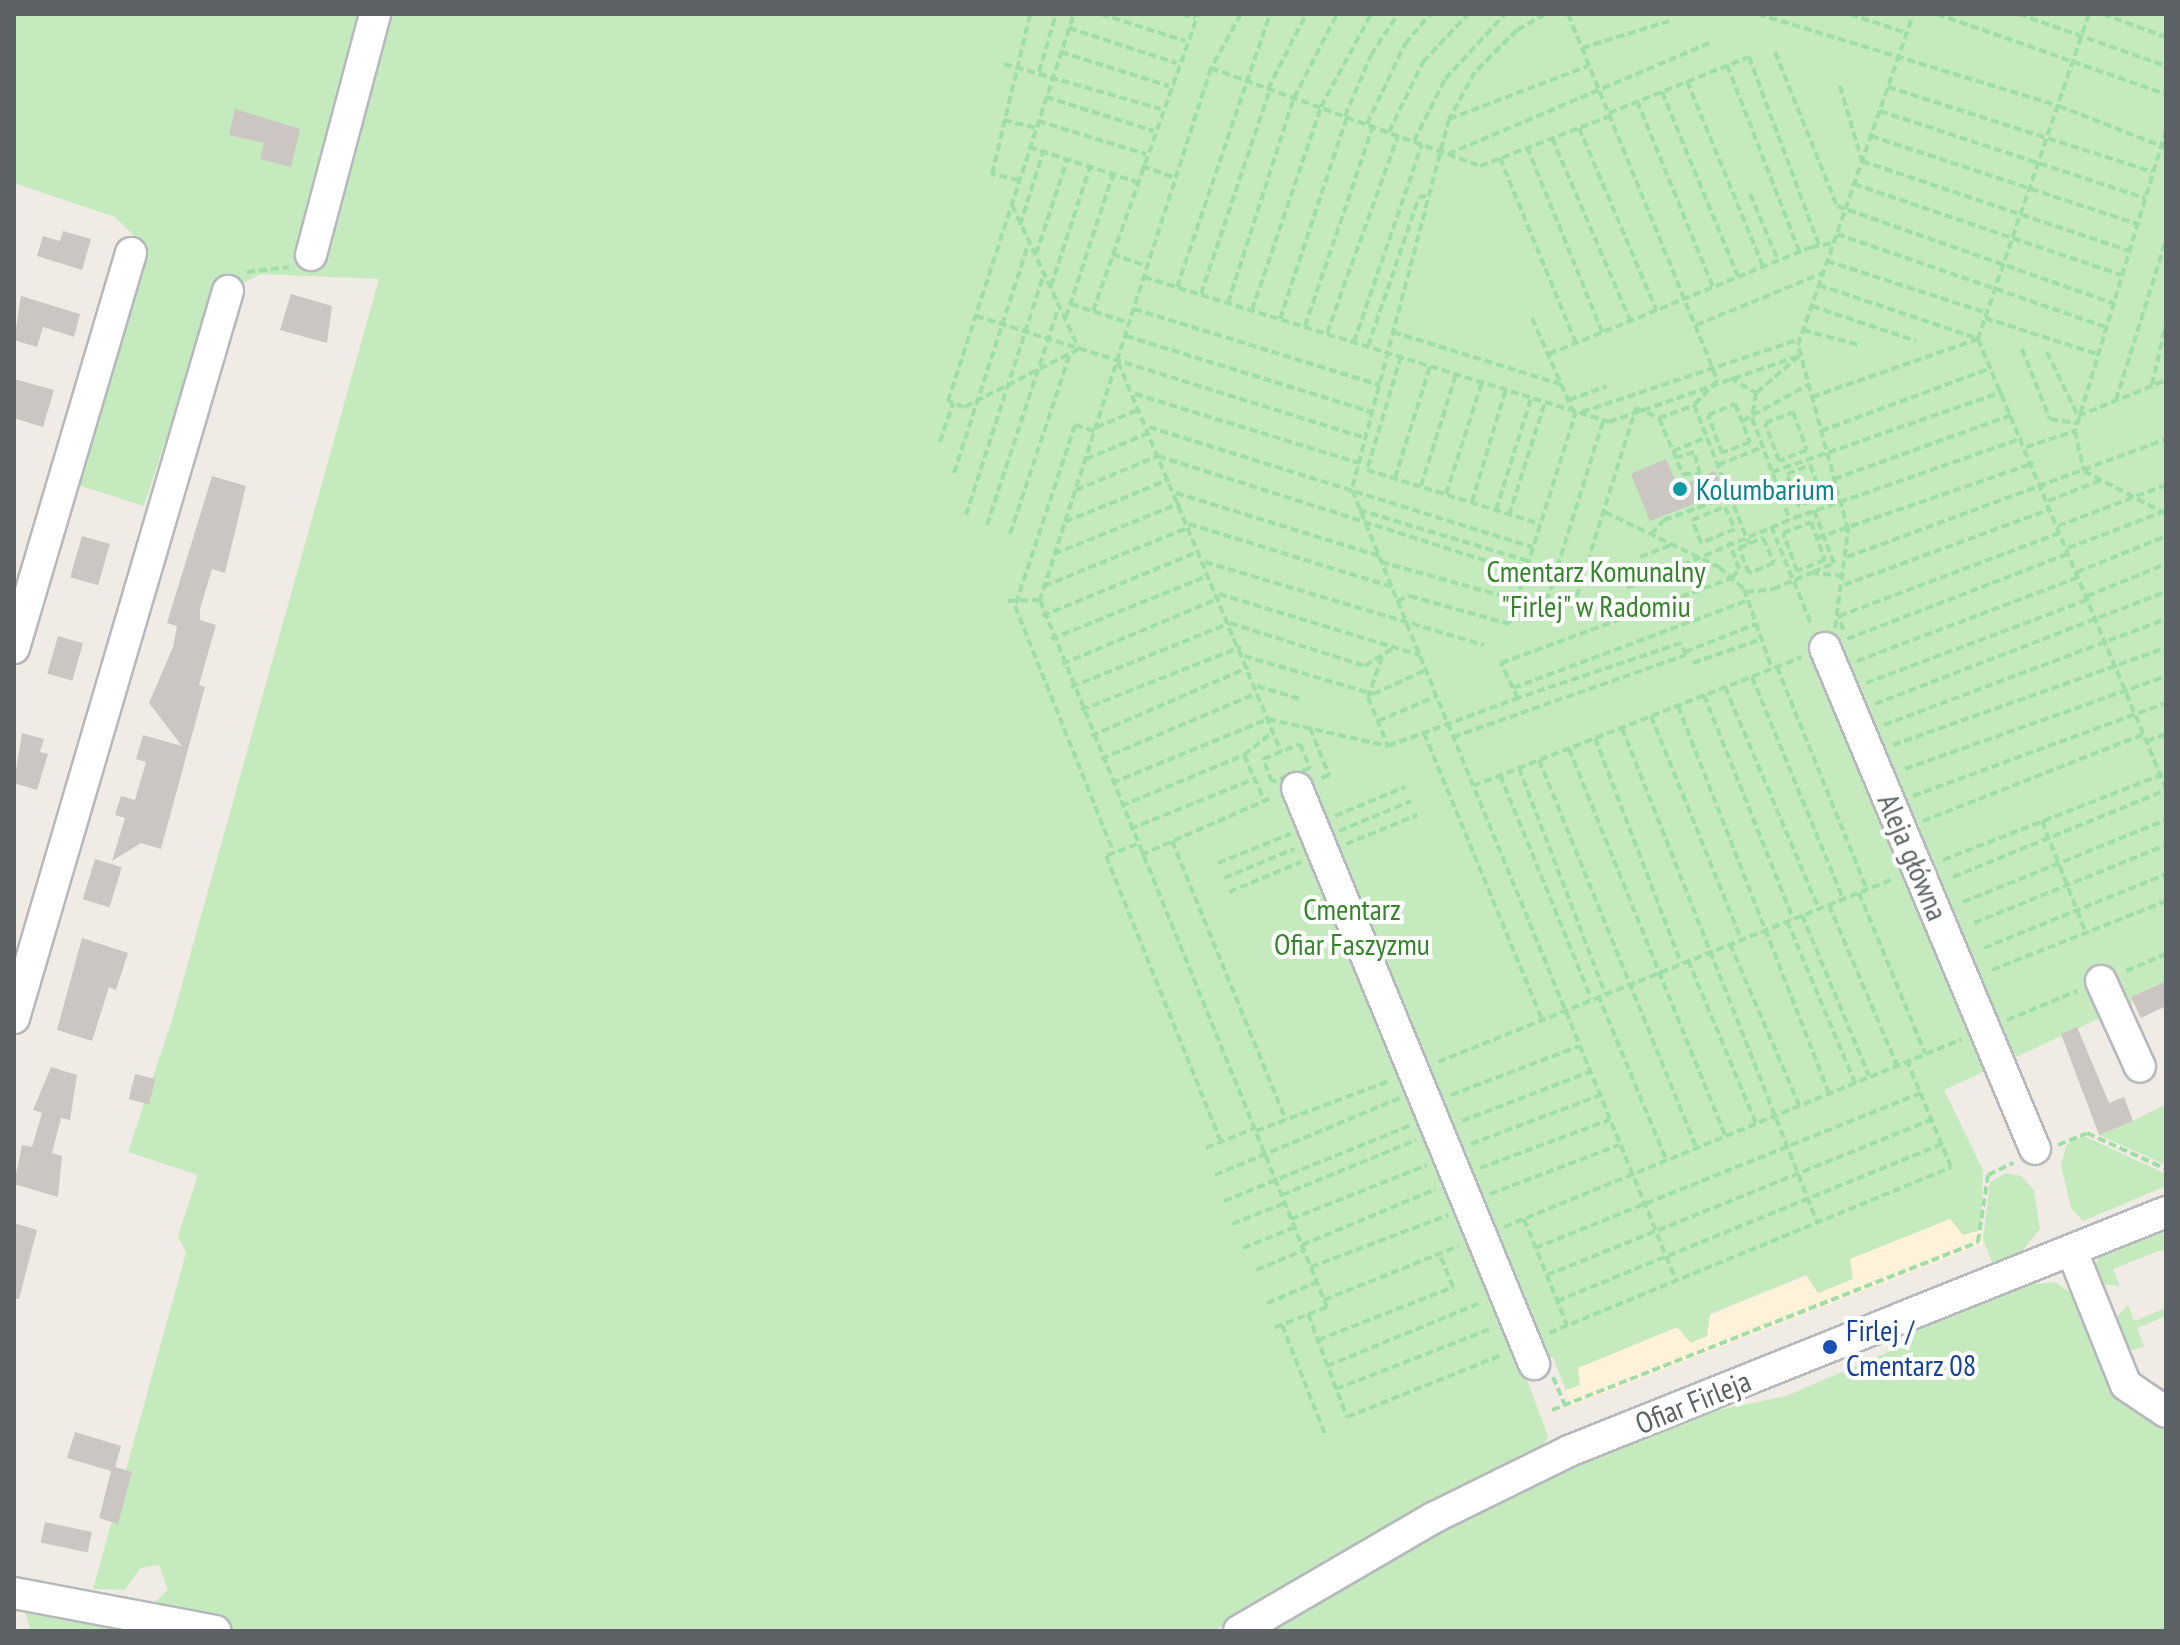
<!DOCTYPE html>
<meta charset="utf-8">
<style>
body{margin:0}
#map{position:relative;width:2180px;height:1645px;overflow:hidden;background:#f0ebe4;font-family:"PT Sans Narrow",sans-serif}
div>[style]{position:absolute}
.commercial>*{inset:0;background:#fff1da}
.green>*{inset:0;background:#c5eabe}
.building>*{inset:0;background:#cbc6c1;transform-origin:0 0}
.path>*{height:4px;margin-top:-2px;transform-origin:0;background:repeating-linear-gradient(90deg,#9fdea6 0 8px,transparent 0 12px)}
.roads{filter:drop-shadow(2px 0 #b5b8bc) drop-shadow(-2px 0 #b5b8bc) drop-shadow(0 2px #b5b8bc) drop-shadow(0 -2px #b5b8bc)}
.minor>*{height:30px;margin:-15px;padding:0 15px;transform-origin:15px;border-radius:15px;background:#fff}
.dots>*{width:22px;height:22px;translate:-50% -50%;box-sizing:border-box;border:4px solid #fff;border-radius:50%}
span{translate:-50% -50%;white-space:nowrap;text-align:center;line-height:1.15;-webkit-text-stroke:8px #fff;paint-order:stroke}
.culture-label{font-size:30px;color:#0d838f}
.left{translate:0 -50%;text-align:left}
.park-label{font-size:30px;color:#35852b}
.street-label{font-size:30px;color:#5c6266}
.transit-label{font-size:30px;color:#164399}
.frame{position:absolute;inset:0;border:16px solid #5c6266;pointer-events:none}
</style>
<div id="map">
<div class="commercial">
<div style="clip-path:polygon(1950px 1219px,1963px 1235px,1981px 1230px,1985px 1243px,1571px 1406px,1566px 1390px,1580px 1385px,1577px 1368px)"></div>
</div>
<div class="green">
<div style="clip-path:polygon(14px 14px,2166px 14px,2166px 987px,2163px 982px,2131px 997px,2133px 1003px,1944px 1090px,1983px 1170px,1981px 1230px,1963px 1235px,1950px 1219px,1850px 1259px,1853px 1279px,1818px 1293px,1806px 1275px,1710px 1314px,1707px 1336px,1691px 1343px,1677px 1327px,1578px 1368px,1580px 1385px,1566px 1390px,1553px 1357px,1523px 1369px,1548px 1436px,1540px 1451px,1391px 1527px,1214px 1631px,31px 1631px,23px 1606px,133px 1621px,168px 1590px,159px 1565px,140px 1568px,125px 1590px,93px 1589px,186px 1253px,178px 1236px,198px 1175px,128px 1152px,172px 1020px,379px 279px,260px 274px,240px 285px,217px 283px,144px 506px,75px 484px,146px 248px,115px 217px,14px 183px)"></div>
<div style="clip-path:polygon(2166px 1104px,2166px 1165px,2099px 1135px,2133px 1121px)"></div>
<div style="clip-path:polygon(2084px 1136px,2166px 1174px,2166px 1186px,2083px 1221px,2071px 1208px,2061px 1165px,2067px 1144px)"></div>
<div style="clip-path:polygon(2006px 1173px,2021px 1176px,2034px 1190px,2040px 1229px,2022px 1251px,1994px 1266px,1983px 1240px,1990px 1182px)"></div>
<div style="clip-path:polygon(2166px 1227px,2166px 1248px,2113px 1269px,2120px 1286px,2098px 1284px,2093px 1271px,2100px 1254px)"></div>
<div style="clip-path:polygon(2055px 1282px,2080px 1299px,2127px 1402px,2149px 1420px,2166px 1424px,2166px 1631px,1268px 1631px,1509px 1489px,1720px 1404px,1723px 1409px,1786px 1396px,1895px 1349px,1929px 1319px,2006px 1287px)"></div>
<div style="clip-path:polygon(2128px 1305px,2134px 1321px,2166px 1308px,2166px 1316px,2137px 1328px,2144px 1346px,2134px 1350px,2125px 1348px,2115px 1319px)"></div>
</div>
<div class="building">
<div style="clip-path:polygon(235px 109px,300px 129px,291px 167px,260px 159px,264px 143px,229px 135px)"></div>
<div style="clip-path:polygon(63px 231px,91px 239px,82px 270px,37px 256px,43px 236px,60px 241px)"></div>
<div style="clip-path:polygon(291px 294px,332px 306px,327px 343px,280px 330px)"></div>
<div style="clip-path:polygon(21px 296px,80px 314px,74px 337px,43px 327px,37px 347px,14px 340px)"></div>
<div style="clip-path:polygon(14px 379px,54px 390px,43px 427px,14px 418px)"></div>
<div style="clip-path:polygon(1666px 459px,1678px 487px,1715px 471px,1724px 492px,1650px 521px,1631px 474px)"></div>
<div style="clip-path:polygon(212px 476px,246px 486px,225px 573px,212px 569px,200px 609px,200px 620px,216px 625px,199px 685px,205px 687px,161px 849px,141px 843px,112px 861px,125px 818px,115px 815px,121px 796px,135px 800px,146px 762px,136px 759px,143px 735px,182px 746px,149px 703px,173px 647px,177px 626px,167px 623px)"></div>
<div style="left:82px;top:536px;width:29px;height:43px;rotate:16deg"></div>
<div style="left:58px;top:636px;width:26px;height:39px;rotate:16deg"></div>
<div style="clip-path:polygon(22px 733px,44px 739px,40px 752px,48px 754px,37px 790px,14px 783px)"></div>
<div style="left:95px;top:859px;width:28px;height:42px;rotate:17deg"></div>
<div style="clip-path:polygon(82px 938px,128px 953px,116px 990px,109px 987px,92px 1041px,57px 1030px)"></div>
<div style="clip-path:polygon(2166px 981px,2166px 1006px,2141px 1018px,2131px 997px)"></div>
<div style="clip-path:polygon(2077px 1027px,2109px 1103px,2124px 1097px,2133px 1121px,2099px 1135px,2061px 1034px)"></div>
<div style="clip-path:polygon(51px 1067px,77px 1075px,70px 1120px,61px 1118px,52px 1153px,62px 1156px,58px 1197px,14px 1184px,22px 1145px,32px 1147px,42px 1113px,33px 1110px)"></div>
<div style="left:135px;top:1074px;width:21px;height:26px;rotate:14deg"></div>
<div style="clip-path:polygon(14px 1223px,37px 1230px,19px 1299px,14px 1299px)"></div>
<div style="clip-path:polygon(75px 1432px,121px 1446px,115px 1467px,132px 1472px,118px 1524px,99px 1518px,111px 1471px,67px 1458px)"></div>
<div style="left:45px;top:1522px;width:48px;height:21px;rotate:12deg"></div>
</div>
<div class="path">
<div style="left:1101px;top:14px;width:88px;rotate:17.8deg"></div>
<div style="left:1182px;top:14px;width:14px;rotate:17deg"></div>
<div style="left:1241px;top:14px;width:62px;rotate:119.1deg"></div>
<div style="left:1211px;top:68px;width:559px;rotate:107.82deg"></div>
<div style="left:1040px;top:600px;width:763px;rotate:67.91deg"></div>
<div style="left:1327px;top:1307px;width:58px;rotate:158.7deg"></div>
<div style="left:1545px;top:14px;width:32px;rotate:150deg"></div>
<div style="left:1517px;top:30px;width:59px;rotate:135deg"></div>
<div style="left:1475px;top:72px;width:54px;rotate:119deg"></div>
<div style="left:1449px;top:119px;width:383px;rotate:104.7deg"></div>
<div style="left:1352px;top:490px;width:854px;rotate:67.7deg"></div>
<div style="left:1568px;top:14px;width:383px;rotate:67.8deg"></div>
<div style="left:1713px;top:369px;width:13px;rotate:72deg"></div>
<div style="left:1717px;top:381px;width:33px;rotate:134deg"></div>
<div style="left:1694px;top:405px;width:149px;rotate:68.4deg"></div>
<div style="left:1758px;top:14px;width:315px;rotate:17deg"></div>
<div style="left:2059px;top:106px;width:115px;rotate:21.4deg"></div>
<div style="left:1850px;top:14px;width:59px;rotate:18.7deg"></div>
<div style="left:1937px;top:14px;width:243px;rotate:19.3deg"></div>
<div style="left:2019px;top:14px;width:156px;rotate:19.5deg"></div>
<div style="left:2089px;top:14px;width:343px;rotate:108.9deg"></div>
<div style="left:1978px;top:339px;width:488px;rotate:67.3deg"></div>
<div style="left:2103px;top:14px;width:67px;rotate:20.1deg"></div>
<div style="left:1069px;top:28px;width:113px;rotate:18.1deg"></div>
<div style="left:1582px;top:48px;width:91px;rotate:-17.2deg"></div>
<div style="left:1061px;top:52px;width:113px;rotate:17.5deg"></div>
<div style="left:1775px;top:52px;width:166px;rotate:68.1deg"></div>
<div style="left:1837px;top:206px;width:293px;rotate:19.4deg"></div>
<div style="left:1004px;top:64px;width:163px;rotate:16deg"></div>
<div style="left:1727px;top:65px;width:199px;rotate:68.8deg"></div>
<div style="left:1211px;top:68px;width:286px;rotate:20deg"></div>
<div style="left:1480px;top:166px;width:139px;rotate:-21deg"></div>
<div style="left:1039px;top:72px;width:60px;rotate:-73.7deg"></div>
<div style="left:1687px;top:81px;width:200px;rotate:67.7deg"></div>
<div style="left:1840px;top:86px;width:78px;rotate:73.7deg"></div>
<div style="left:1862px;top:161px;width:282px;rotate:18.6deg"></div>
<div style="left:1888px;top:87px;width:277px;rotate:17.8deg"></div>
<div style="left:1268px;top:89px;width:84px;rotate:-63.1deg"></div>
<div style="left:1662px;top:92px;width:199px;rotate:67.6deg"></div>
<div style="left:1046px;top:97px;width:113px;rotate:17.5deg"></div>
<div style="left:1637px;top:101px;width:201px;rotate:67.8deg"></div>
<div style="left:1880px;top:111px;width:279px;rotate:18.2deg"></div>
<div style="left:1609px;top:113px;width:151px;rotate:-21.8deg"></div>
<div style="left:1749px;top:57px;width:201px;rotate:69.6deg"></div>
<div style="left:1345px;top:116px;width:66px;rotate:-66.9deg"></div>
<div style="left:1371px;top:55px;width:49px;rotate:-56.6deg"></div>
<div style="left:1449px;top:119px;width:149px;rotate:-20.9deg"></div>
<div style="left:1004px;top:120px;width:33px;rotate:14deg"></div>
<div style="left:1038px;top:121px;width:113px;rotate:17deg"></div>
<div style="left:1367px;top:124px;width:89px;rotate:-64.6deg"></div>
<div style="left:1405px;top:44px;width:39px;rotate:-50deg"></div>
<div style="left:1579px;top:128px;width:197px;rotate:67deg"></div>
<div style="left:2166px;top:130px;width:314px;rotate:106.8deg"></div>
<div style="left:2075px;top:431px;width:41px;rotate:77.3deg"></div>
<div style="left:2084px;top:471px;width:93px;rotate:27.7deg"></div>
<div style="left:1389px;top:132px;width:78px;rotate:-64.1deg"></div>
<div style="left:1423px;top:62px;width:66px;rotate:-46.8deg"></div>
<div style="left:1871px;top:136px;width:280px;rotate:18.3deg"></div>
<div style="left:1552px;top:138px;width:198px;rotate:66.8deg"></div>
<div style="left:1414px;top:141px;width:69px;rotate:-63.4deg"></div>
<div style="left:1445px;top:79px;width:88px;rotate:-47.3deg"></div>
<div style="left:1029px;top:147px;width:114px;rotate:18deg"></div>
<div style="left:1527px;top:147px;width:200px;rotate:67.9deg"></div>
<div style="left:1448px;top:154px;width:285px;rotate:-23deg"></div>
<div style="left:1500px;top:158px;width:200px;rotate:67.7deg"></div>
<div style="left:1142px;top:166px;width:35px;rotate:20deg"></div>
<div style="left:1019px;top:180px;width:28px;rotate:-167deg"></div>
<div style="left:992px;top:174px;width:164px;rotate:-76.6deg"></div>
<div style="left:1854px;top:184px;width:282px;rotate:18.8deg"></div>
<div style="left:1750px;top:194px;width:72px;rotate:67deg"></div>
<div style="left:1012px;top:205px;width:159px;rotate:65deg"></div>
<div style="left:1079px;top:349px;width:129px;rotate:153.2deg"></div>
<div style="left:964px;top:407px;width:17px;rotate:-159deg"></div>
<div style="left:948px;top:401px;width:407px;rotate:-72deg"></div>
<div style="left:1020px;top:225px;width:77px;rotate:-72.5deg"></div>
<div style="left:1837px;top:234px;width:284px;rotate:19.1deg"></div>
<div style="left:1036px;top:254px;width:99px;rotate:-71.7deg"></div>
<div style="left:1112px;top:254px;width:37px;rotate:19deg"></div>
<div style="left:1827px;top:261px;width:168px;rotate:18deg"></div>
<div style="left:247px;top:272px;width:42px;rotate:-6.8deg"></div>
<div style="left:1144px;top:277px;width:487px;rotate:17.3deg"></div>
<div style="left:1609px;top:422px;width:201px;rotate:-19.2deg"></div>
<div style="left:1799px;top:356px;width:57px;rotate:139.3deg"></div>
<div style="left:1756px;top:393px;width:25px;rotate:99deg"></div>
<div style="left:1752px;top:418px;width:109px;rotate:69.6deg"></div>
<div style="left:1819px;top:285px;width:166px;rotate:18.7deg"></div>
<div style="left:1051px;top:286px;width:125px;rotate:-71.9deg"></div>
<div style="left:1177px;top:287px;width:288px;rotate:-71.2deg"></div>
<div style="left:1201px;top:294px;width:216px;rotate:-71.4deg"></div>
<div style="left:1228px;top:303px;width:215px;rotate:-72.2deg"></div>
<div style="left:1294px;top:98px;width:94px;rotate:-62.9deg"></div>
<div style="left:1071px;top:304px;width:62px;rotate:17.9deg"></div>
<div style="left:1812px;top:306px;width:110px;rotate:18.6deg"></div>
<div style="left:1134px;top:309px;width:257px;rotate:17.2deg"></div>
<div style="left:1252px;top:310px;width:214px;rotate:-71.2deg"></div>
<div style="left:1321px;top:107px;width:106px;rotate:-61.7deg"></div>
<div style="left:1093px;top:311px;width:315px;rotate:-70.5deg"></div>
<div style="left:976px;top:316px;width:408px;rotate:17.4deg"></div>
<div style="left:1066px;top:317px;width:151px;rotate:-71.8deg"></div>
<div style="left:1532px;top:318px;width:102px;rotate:66.2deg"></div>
<div style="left:1985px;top:318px;width:118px;rotate:17.8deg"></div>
<div style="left:1280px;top:319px;width:213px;rotate:-71.7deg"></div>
<div style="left:1696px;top:325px;width:137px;rotate:-22.3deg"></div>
<div style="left:1305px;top:326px;width:211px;rotate:-71.2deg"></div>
<div style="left:1803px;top:330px;width:58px;rotate:15deg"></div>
<div style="left:1393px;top:332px;width:178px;rotate:17.3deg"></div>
<div style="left:1327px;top:333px;width:209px;rotate:-70.2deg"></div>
<div style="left:1126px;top:336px;width:257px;rotate:17.2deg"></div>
<div style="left:1354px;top:342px;width:209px;rotate:-71deg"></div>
<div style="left:1368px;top:346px;width:157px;rotate:-71.1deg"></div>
<div style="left:1419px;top:197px;width:7px;rotate:-8deg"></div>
<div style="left:2022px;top:349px;width:75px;rotate:68.2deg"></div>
<div style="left:2050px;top:419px;width:26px;rotate:9deg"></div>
<div style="left:2047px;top:352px;width:71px;rotate:64.2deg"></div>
<div style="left:2078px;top:416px;width:95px;rotate:-22.2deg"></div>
<div style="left:1549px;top:354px;width:283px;rotate:-22.2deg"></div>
<div style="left:1811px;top:247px;width:23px;rotate:-10deg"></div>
<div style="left:1401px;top:356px;width:119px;rotate:106.6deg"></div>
<div style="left:1367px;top:470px;width:181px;rotate:17.3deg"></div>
<div style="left:1118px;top:362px;width:423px;rotate:67.3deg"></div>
<div style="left:1730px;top:378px;width:30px;rotate:30deg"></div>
<div style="left:2152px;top:385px;width:64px;rotate:-77.3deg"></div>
<div style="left:1135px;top:394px;width:234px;rotate:17.1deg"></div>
<div style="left:1812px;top:397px;width:176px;rotate:-19.3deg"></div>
<div style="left:1569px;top:400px;width:40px;rotate:-20.2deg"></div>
<div style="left:2116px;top:400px;width:169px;rotate:-72.7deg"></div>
<div style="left:1735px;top:404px;width:41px;rotate:68.5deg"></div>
<div style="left:1750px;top:442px;width:30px;rotate:159deg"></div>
<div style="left:1722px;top:453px;width:40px;rotate:-110.2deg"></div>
<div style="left:1708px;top:415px;width:29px;rotate:-22deg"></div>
<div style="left:1582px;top:412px;width:230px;rotate:-18.5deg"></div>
<div style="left:1793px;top:412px;width:40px;rotate:69.8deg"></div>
<div style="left:1807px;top:450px;width:30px;rotate:159deg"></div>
<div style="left:1779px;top:461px;width:40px;rotate:-110.2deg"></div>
<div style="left:1765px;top:423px;width:30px;rotate:-21deg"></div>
<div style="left:1659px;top:418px;width:36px;rotate:67deg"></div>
<div style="left:1673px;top:451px;width:25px;rotate:67deg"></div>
<div style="left:1683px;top:474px;width:17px"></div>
<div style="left:1700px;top:474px;width:23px;rotate:-105deg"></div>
<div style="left:1694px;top:452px;width:19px;rotate:162deg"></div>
<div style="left:1742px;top:421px;width:75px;rotate:-28.6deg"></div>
<div style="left:1096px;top:427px;width:48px;rotate:-21.8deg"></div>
<div style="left:1149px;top:427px;width:402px;rotate:17.4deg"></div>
<div style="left:1094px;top:431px;width:20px;rotate:-162deg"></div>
<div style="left:1075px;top:425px;width:191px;rotate:108.3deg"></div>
<div style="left:1015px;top:606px;width:266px;rotate:68.2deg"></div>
<div style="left:1821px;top:431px;width:181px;rotate:-20.3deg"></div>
<div style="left:940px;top:442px;width:41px;rotate:-71.6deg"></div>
<div style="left:2026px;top:447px;width:52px;rotate:-18.1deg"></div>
<div style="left:1673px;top:451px;width:37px;rotate:-22deg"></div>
<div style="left:1086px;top:459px;width:70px;rotate:-22.6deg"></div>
<div style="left:1718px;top:465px;width:48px;rotate:-21.8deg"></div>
<div style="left:1810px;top:465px;width:34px;rotate:69deg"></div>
<div style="left:1822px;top:497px;width:25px;rotate:159deg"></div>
<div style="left:1799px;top:506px;width:34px;rotate:-111deg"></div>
<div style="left:1787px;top:474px;width:25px;rotate:-21deg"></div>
<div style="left:1772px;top:472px;width:244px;rotate:-19.2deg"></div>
<div style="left:954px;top:473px;width:240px;rotate:-72deg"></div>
<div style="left:1395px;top:478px;width:117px;rotate:-72.6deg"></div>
<div style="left:1834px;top:479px;width:189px;rotate:-19.8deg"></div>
<div style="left:1421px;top:486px;width:117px;rotate:-72.6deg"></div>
<div style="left:1076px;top:490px;width:89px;rotate:-22.5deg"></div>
<div style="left:1158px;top:456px;width:385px;rotate:17.7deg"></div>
<div style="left:1176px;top:493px;width:213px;rotate:17.2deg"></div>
<div style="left:1446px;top:494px;width:118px;rotate:-72.2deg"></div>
<div style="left:2048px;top:501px;width:57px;rotate:-21.6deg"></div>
<div style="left:1472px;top:502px;width:118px;rotate:-73.3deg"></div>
<div style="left:1725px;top:507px;width:24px;rotate:66deg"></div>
<div style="left:1735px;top:529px;width:37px;rotate:158deg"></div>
<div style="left:1701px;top:543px;width:25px;rotate:-111deg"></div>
<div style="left:1692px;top:520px;width:35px;rotate:-22deg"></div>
<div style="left:1359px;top:510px;width:177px;rotate:16.8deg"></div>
<div style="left:1496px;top:510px;width:117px;rotate:-72.6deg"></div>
<div style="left:1605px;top:512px;width:127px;rotate:25.8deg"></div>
<div style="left:1719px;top:567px;width:33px;rotate:41deg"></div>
<div style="left:1744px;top:589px;width:85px;rotate:70.7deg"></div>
<div style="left:966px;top:515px;width:253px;rotate:-72.1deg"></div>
<div style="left:1509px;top:515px;width:119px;rotate:-72.3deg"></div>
<div style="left:1065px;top:522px;width:113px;rotate:-22.3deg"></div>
<div style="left:1811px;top:522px;width:40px;rotate:69.8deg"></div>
<div style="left:1825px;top:560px;width:30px;rotate:159deg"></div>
<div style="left:1797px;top:571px;width:40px;rotate:-110.2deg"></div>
<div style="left:1783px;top:533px;width:30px;rotate:-21deg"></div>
<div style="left:1189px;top:524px;width:213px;rotate:17.2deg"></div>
<div style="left:987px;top:525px;width:227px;rotate:-71.8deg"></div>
<div style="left:1771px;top:526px;width:108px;rotate:67.7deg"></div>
<div style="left:2058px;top:526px;width:116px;rotate:-20.8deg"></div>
<div style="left:1010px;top:534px;width:190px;rotate:-71.6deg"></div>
<div style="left:1651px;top:534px;width:19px;rotate:-47deg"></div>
<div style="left:1664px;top:520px;width:70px;rotate:-20deg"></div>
<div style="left:1763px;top:538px;width:27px;rotate:66deg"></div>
<div style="left:1774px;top:563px;width:27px;rotate:158deg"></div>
<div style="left:1749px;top:573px;width:27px;rotate:-112deg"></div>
<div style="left:1739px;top:548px;width:26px;rotate:-23deg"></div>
<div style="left:1817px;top:538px;width:229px;rotate:-19.1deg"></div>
<div style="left:2068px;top:548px;width:98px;rotate:-20.8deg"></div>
<div style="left:1054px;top:554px;width:136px;rotate:-22deg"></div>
<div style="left:1640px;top:557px;width:34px;rotate:-21deg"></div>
<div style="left:1847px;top:557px;width:340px;rotate:-20.3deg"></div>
<div style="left:1205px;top:562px;width:291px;rotate:16.6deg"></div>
<div style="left:1381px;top:562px;width:141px;rotate:15.6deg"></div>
<div style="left:1813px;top:572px;width:23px;rotate:-23deg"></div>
<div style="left:1834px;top:563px;width:57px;rotate:-110.7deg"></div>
<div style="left:2077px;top:572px;width:96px;rotate:-22deg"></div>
<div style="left:1844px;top:585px;width:221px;rotate:-20.2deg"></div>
<div style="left:1044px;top:586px;width:157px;rotate:-22deg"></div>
<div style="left:1627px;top:588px;width:181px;rotate:-22.7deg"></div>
<div style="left:1794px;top:518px;width:242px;rotate:-19.3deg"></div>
<div style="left:1746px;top:592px;width:27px;rotate:-6deg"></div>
<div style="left:1773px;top:589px;width:41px;rotate:-22.8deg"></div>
<div style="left:1811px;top:573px;width:35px;rotate:5deg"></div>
<div style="left:1219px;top:594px;width:210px;rotate:16.9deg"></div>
<div style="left:2087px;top:596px;width:85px;rotate:-22.1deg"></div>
<div style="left:1008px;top:601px;width:32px;rotate:-2deg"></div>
<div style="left:1397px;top:601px;width:14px;rotate:-21deg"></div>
<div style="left:1410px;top:596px;width:103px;rotate:15.8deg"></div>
<div style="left:1509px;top:624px;width:222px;rotate:-72.5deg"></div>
<div style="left:1573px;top:608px;width:210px;rotate:-72.5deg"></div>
<div style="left:1636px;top:408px;width:25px;rotate:23deg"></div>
<div style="left:1659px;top:418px;width:37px;rotate:-20deg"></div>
<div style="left:1543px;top:613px;width:201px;rotate:-72.6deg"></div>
<div style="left:1042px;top:616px;width:171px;rotate:-22.4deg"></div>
<div style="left:1835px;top:628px;width:99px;rotate:-82.4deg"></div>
<div style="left:1848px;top:530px;width:192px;rotate:-105.1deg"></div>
<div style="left:1798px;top:345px;width:350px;rotate:-70.8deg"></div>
<div style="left:1843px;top:630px;width:15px;rotate:-106deg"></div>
<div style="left:1839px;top:616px;width:236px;rotate:-20.6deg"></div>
<div style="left:1051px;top:639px;width:171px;rotate:-21.9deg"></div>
<div style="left:1847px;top:639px;width:239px;rotate:-21.1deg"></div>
<div style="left:1685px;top:652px;width:76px;rotate:-21.5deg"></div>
<div style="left:1244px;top:656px;width:134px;rotate:16.4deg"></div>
<div style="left:1373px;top:694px;width:58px;rotate:-24.4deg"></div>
<div style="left:1382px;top:657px;width:42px;rotate:109.3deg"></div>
<div style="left:1368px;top:697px;width:53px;rotate:67.8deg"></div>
<div style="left:1857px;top:661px;width:237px;rotate:-20.7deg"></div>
<div style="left:1693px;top:663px;width:73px;rotate:-19.2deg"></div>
<div style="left:1062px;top:664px;width:171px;rotate:-22.7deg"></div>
<div style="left:1777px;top:667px;width:240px;rotate:68deg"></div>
<div style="left:1752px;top:677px;width:240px;rotate:67.7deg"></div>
<div style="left:1866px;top:683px;width:238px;rotate:-20.6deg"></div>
<div style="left:1257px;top:686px;width:45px;rotate:16.8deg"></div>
<div style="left:1071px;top:687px;width:171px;rotate:-21.9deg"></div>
<div style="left:1230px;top:623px;width:142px;rotate:17.7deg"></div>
<div style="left:1365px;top:666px;width:36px;rotate:-32deg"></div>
<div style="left:1725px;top:687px;width:241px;rotate:67.1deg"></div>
<div style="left:1513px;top:688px;width:28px;rotate:-116deg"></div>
<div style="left:1501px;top:663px;width:246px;rotate:-20.2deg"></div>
<div style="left:1732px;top:578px;width:11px;rotate:-52deg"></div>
<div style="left:1739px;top:569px;width:29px;rotate:-110deg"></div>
<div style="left:1704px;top:695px;width:241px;rotate:68.3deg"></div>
<div style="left:1875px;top:704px;width:312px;rotate:-21.1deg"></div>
<div style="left:1678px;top:706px;width:415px;rotate:68.7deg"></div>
<div style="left:1081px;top:710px;width:172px;rotate:-21.5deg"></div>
<div style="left:1651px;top:716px;width:240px;rotate:68deg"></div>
<div style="left:1378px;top:721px;width:64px;rotate:-23deg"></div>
<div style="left:1884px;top:725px;width:301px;rotate:-20.6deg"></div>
<div style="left:1310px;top:728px;width:51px;rotate:68deg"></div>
<div style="left:1329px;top:775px;width:11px;rotate:158deg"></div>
<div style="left:1622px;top:728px;width:531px;rotate:68.46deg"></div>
<div style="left:1424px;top:733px;width:309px;rotate:67.6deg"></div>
<div style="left:1091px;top:736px;width:172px;rotate:-23.6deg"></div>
<div style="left:1453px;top:737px;width:247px;rotate:-19.4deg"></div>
<div style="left:1686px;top:655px;width:13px;rotate:-113deg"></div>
<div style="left:1681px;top:643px;width:172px;rotate:161.4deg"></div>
<div style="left:1595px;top:738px;width:241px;rotate:69.1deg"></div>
<div style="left:2147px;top:741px;width:20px;rotate:-20deg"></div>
<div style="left:1300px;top:744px;width:26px;rotate:67deg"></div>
<div style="left:1310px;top:768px;width:40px;rotate:159.8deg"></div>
<div style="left:1272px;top:782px;width:25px;rotate:-111deg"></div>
<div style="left:1263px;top:759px;width:40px;rotate:-22deg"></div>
<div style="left:1893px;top:745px;width:290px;rotate:-19.6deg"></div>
<div style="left:1569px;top:749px;width:416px;rotate:68deg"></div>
<div style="left:1244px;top:755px;width:49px;rotate:66deg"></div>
<div style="left:1101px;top:759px;width:169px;rotate:-22.9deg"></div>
<div style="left:1539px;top:760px;width:418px;rotate:67.9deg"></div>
<div style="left:1519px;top:768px;width:241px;rotate:69.1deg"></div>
<div style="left:1905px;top:769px;width:277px;rotate:-19.6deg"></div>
<div style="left:1500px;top:775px;width:241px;rotate:67.8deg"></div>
<div style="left:1112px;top:783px;width:169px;rotate:-22.3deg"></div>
<div style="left:1268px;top:719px;width:123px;rotate:12.7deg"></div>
<div style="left:1388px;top:746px;width:139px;rotate:-20.3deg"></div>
<div style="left:1518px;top:698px;width:11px;rotate:-117deg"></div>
<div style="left:1513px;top:688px;width:251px;rotate:-20.5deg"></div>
<div style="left:1473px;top:786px;width:353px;rotate:-21.4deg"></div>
<div style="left:1913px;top:796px;width:270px;rotate:-20.2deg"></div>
<div style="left:1121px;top:806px;width:133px;rotate:-22.5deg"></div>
<div style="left:1244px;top:755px;width:36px;rotate:-39deg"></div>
<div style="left:1335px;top:816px;width:76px;rotate:-22.5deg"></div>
<div style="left:1923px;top:821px;width:238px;rotate:-21.5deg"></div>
<div style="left:2042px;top:821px;width:120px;rotate:68.6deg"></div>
<div style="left:1130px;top:829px;width:134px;rotate:-22deg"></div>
<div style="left:1339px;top:831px;width:78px;rotate:-22.6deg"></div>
<div style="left:1172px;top:841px;width:301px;rotate:67.8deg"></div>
<div style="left:1137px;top:844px;width:33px;rotate:159deg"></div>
<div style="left:1106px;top:856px;width:308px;rotate:68.1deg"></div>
<div style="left:1346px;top:844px;width:77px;rotate:-22.2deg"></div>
<div style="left:1141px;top:855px;width:144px;rotate:-23.7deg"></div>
<div style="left:1943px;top:860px;width:239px;rotate:-21.3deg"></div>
<div style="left:1218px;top:863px;width:78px;rotate:-21.9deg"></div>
<div style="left:1953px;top:877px;width:230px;rotate:-22.2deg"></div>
<div style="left:1224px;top:878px;width:76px;rotate:-22.5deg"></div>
<div style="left:1229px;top:892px;width:78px;rotate:-22.6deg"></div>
<div style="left:1859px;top:893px;width:173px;rotate:67.6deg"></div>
<div style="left:1963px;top:902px;width:219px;rotate:-22deg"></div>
<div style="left:1829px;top:905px;width:174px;rotate:67deg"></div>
<div style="left:1802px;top:915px;width:174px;rotate:67.4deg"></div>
<div style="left:1787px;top:921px;width:176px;rotate:67.2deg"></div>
<div style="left:1974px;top:923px;width:207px;rotate:-22.1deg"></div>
<div style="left:1730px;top:944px;width:175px;rotate:66.8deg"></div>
<div style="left:1984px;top:948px;width:196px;rotate:-22.1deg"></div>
<div style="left:1688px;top:960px;width:177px;rotate:67.4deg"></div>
<div style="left:1992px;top:970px;width:187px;rotate:-21.6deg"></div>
<div style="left:2126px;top:971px;width:43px;rotate:-23deg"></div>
<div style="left:1598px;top:995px;width:178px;rotate:67.5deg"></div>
<div style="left:2007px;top:1020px;width:76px;rotate:-22.5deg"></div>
<div style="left:1438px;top:1062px;width:491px;rotate:-21.9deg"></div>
<div style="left:1451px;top:1095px;width:137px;rotate:-20.9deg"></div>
<div style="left:1462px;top:1121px;width:136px;rotate:-21.1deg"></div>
<div style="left:1256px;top:1131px;width:142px;rotate:-20.6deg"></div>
<div style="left:1471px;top:1144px;width:136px;rotate:-20.7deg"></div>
<div style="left:2058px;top:1145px;width:31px;rotate:-22deg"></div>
<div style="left:2087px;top:1133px;width:87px;rotate:24.5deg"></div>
<div style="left:1206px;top:1148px;width:53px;rotate:-22.2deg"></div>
<div style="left:1480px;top:1168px;width:138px;rotate:-20.4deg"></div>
<div style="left:1215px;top:1175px;width:200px;rotate:-22.6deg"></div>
<div style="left:1490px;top:1194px;width:138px;rotate:-20.8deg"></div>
<div style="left:1282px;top:1195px;width:145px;rotate:-22.3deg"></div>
<div style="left:1224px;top:1201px;width:202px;rotate:-22.1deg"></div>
<div style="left:1291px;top:1219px;width:146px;rotate:-21.7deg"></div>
<div style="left:1524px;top:1219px;width:114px;rotate:67.9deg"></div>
<div style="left:1232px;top:1224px;width:57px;rotate:-21.6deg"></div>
<div style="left:1504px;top:1227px;width:495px;rotate:-22.3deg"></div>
<div style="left:1302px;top:1245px;width:145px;rotate:-22.7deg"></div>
<div style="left:1243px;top:1248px;width:56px;rotate:-22deg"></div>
<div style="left:1535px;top:1248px;width:416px;rotate:-21.9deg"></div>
<div style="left:1311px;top:1267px;width:147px;rotate:-20.8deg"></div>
<div style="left:1256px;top:1270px;width:52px;rotate:-22.6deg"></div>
<div style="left:1547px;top:1275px;width:414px;rotate:-22deg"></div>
<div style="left:1324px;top:1300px;width:145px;rotate:-21.8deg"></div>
<div style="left:1557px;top:1301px;width:416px;rotate:-22.2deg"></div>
<div style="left:1267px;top:1303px;width:54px;rotate:-22.8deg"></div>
<div style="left:1308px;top:1314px;width:110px;rotate:69.3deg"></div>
<div style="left:1347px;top:1417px;width:167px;rotate:-21.8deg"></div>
<div style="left:1282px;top:1325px;width:117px;rotate:68.5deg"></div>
<div style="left:1549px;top:1333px;width:435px;rotate:-22.4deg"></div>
<div style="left:1951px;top:1167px;width:115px;rotate:-112.5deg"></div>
<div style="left:1318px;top:1340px;width:145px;rotate:-21.4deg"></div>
<div style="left:1453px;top:1287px;width:35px;rotate:-112deg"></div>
<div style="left:1327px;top:1366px;width:168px;rotate:-22.4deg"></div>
<div style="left:1553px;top:1377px;width:30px;rotate:67deg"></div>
<div style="left:1336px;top:1389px;width:166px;rotate:-21.2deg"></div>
<div style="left:1552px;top:1410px;width:458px;rotate:-21.5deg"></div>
<div style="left:1978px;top:1242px;width:68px;rotate:-81.5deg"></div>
<div style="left:1988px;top:1175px;width:28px;rotate:-26deg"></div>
</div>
<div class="roads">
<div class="minor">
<div style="left:311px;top:255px;width:249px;rotate:-75.1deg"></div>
<div style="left:14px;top:648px;width:412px;rotate:-73.5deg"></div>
<div style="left:1825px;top:648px;width:543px;rotate:67.26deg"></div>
<div style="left:1297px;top:788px;width:623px;rotate:67.63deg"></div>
<div style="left:2101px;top:981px;width:94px;rotate:65.6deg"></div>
<div style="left:14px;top:1018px;width:758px;rotate:-73.6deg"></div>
<div style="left:2072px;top:1251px;width:144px;rotate:68.1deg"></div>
<div style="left:2126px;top:1385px;width:48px;rotate:34deg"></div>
<div style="left:14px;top:1593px;width:205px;rotate:10.7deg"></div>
<div style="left:1239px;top:1631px;width:225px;rotate:-30.2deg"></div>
<div style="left:1433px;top:1518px;width:152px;rotate:-26.2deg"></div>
<div style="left:1569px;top:1451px;width:643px;rotate:-21.82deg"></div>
</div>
</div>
<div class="dots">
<div style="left:1680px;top:489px;background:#0f9aa8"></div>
<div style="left:1830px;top:1347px;background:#1a4fb4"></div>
</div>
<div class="culture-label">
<span class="left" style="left:1696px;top:489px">Kolumbarium</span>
</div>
<div class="park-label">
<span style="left:1596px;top:588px">Cmentarz Komunalny<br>"Firlej" w Radomiu</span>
<span style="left:1352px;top:926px">Cmentarz<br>Ofiar Faszyzmu</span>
</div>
<div class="street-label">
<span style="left:1913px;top:857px;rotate:67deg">Aleja główna</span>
<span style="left:1693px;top:1402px;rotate:-22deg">Ofiar Firleja</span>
</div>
<div class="transit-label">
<span class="left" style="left:1846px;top:1347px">Firlej /<br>Cmentarz 08</span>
</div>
<div class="frame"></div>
</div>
